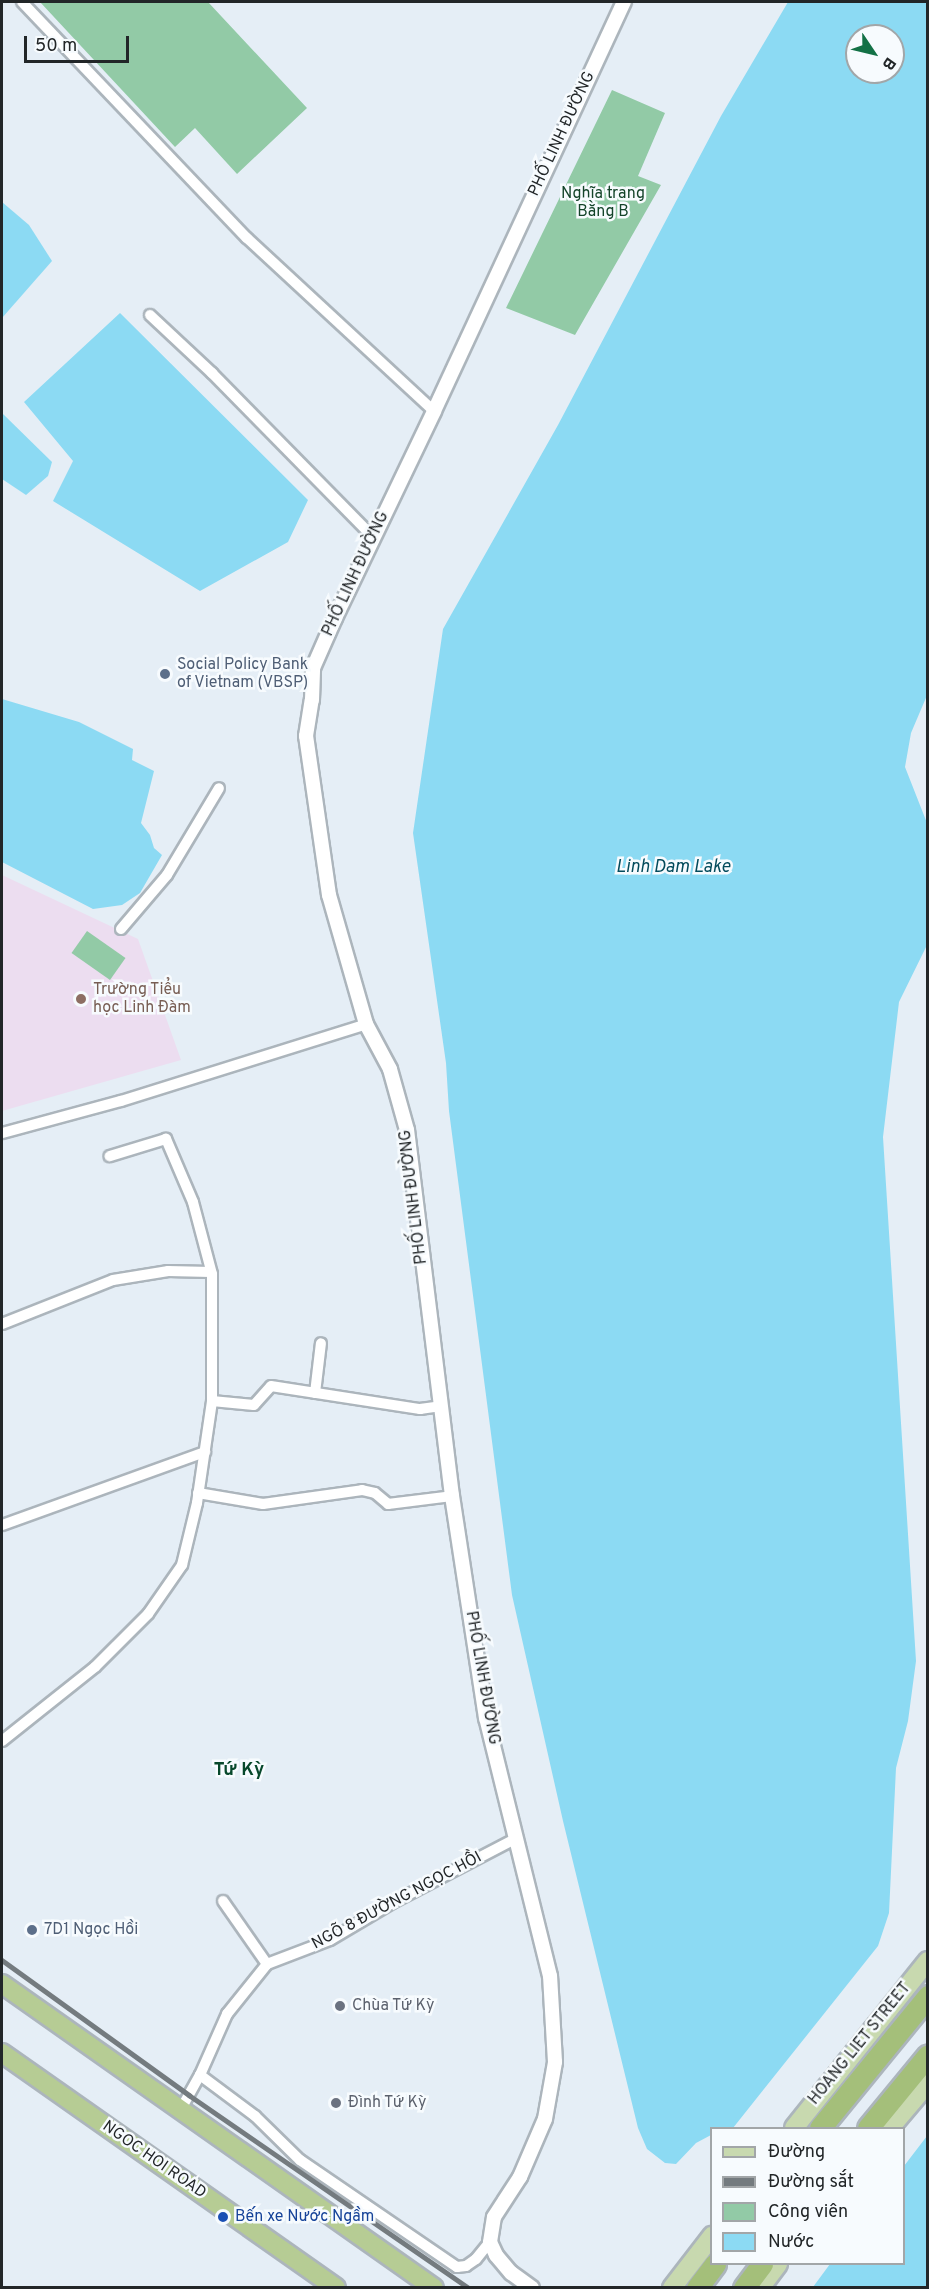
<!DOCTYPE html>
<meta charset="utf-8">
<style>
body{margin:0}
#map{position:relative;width:929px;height:2289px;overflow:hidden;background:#e5eef6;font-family:Overpass,sans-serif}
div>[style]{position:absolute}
.education>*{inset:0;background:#ecddf0}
.green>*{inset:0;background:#92caa6;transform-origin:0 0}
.water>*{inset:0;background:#8cdaf3}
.roads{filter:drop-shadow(2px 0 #acb5bc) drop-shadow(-2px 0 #acb5bc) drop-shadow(0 2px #acb5bc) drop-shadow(0 -2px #acb5bc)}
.minor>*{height:10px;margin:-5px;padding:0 5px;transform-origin:5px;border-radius:5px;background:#fff}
.tertiary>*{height:14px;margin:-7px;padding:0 7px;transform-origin:7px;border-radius:7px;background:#fff}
.primary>*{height:18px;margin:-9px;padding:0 9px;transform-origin:9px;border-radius:9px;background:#c8d9af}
.trunk>*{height:18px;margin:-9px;padding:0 9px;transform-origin:9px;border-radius:9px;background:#b6cc94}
.motorway>*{height:21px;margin:-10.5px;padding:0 10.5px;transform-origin:10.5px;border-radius:10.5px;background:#a4bf7a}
.rail>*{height:4.5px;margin:-2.25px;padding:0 2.25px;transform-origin:2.25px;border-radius:2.25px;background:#747b7f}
.dots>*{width:16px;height:16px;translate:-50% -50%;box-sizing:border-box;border:3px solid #f7fbfe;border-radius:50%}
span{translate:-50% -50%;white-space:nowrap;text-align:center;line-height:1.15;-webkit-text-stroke:5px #f7fbfe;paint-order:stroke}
.street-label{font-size:16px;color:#222628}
.park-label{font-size:16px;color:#14442a}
.service-label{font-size:16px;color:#4e5e75}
.left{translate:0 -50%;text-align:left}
.education-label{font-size:16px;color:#785e54}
.worship-label{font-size:16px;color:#5b616d}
.transit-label{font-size:16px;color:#164399}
.water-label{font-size:18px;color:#034b5c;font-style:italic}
.neighbourhood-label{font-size:18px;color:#07482b;font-weight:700}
.frame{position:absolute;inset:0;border:3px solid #222628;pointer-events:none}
.legend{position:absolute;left:710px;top:2127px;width:195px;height:138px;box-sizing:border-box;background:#f7fbfe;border:2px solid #a2a6a8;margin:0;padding:8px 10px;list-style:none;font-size:18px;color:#222628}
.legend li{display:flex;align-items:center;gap:12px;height:30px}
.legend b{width:30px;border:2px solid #a2a6a8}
.north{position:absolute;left:845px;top:24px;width:60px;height:60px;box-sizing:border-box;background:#f7fbfe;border:2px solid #a2a6a8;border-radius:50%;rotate:125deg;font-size:16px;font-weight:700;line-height:24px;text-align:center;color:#222628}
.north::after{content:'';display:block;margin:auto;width:21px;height:27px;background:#137146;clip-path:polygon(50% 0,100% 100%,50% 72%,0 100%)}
.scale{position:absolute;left:24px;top:36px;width:105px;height:27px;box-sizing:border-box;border:3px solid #222628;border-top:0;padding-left:8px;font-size:18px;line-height:21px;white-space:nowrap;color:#222628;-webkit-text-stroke:4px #f7fbfe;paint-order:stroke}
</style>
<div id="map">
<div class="education">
<div style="clip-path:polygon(2px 875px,138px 939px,181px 1060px,2px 1111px)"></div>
</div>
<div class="green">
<div style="clip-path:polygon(40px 2px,208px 2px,307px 108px,237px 174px,195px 128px,175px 147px)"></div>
<div style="clip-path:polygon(612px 90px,665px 113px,638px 176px,661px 185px,575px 335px,506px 308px)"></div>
<div style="left:87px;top:931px;width:47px;height:27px;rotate:35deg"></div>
</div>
<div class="water">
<div style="clip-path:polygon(evenodd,788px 2px,927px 2px,928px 693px,911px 733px,905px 767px,927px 823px,928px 943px,899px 1002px,883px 1137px,916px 1661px,908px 1721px,896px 1768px,889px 1913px,878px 1946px,733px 2128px,712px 2128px,711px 2135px,696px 2143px,676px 2164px,665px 2163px,647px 2149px,638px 2128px,563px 1821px,512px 1595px,449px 1111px,446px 1063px,413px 833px,443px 629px,558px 425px,721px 116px,788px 2px,857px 36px,893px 36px,893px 72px,857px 72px,857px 36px)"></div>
<div style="clip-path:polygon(2px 202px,29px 225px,52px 261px,2px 318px)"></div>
<div style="clip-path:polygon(120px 313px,308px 500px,288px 542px,200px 591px,53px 501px,73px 461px,24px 402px)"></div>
<div style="clip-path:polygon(2px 413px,52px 462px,48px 476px,26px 495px,2px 479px)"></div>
<div style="clip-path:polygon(2px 699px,79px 722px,133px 749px,132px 760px,154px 771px,141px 823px,150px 835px,154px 848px,162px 855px,140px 893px,122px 905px,93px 909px,2px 862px)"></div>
<div style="clip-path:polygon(927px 2136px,927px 2287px,813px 2287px,830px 2264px,904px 2264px,904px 2166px)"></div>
</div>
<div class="roads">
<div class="minor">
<div style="left:22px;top:2px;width:326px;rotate:46.4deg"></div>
<div style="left:247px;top:238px;width:255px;rotate:42.8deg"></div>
<div style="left:150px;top:315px;width:85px;rotate:43.1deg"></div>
<div style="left:212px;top:373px;width:228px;rotate:45.5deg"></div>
<div style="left:121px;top:929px;width:71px;rotate:-49.6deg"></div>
<div style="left:167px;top:875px;width:101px;rotate:-59.1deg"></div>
<div style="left:2px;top:1133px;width:123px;rotate:-15.1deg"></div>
<div style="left:121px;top:1101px;width:257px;rotate:-17.4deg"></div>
<div style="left:2px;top:1324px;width:119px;rotate:-21.6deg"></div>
<div style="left:113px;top:1280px;width:56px;rotate:-9.3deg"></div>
<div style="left:168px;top:1271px;width:43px;rotate:1.3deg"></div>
<div style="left:315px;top:1393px;width:50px;rotate:-83.2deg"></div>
<div style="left:212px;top:1401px;width:42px;rotate:5.4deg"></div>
<div style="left:254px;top:1405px;width:25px;rotate:-48deg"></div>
<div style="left:271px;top:1386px;width:151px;rotate:8.8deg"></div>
<div style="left:420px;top:1409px;width:21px;rotate:-8deg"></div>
<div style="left:198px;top:1493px;width:66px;rotate:9.6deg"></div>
<div style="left:263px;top:1504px;width:100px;rotate:-8deg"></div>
<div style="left:362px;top:1490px;width:13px;rotate:13deg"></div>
<div style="left:375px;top:1493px;width:17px;rotate:40deg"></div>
<div style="left:388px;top:1504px;width:64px;rotate:-7.1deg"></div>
<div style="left:2px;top:1525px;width:216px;rotate:-19.8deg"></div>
<div style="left:2px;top:1741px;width:119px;rotate:-38.5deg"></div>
<div style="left:95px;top:1667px;width:75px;rotate:-45deg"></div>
<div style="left:148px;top:1614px;width:60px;rotate:-55.2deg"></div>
<div style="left:182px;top:1565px;width:64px;rotate:-76.4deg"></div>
<div style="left:197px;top:1503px;width:103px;rotate:-81.6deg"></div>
<div style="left:212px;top:1401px;width:127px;rotate:-90deg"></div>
<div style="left:212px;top:1274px;width:74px;rotate:-104.8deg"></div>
<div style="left:193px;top:1202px;width:69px;rotate:-113.2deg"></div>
<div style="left:166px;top:1139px;width:59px;rotate:163.1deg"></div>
<div style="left:223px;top:1901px;width:77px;rotate:55.1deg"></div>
<div style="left:200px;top:2075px;width:69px;rotate:36.7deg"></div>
<div style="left:255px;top:2116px;width:63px;rotate:44.4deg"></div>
<div style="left:300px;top:2160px;width:190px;rotate:34.3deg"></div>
<div style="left:457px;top:2267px;width:9px;rotate:-6deg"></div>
<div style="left:466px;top:2266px;width:12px;rotate:-35deg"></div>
<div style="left:476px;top:2259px;width:22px;rotate:-51deg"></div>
<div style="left:181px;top:2109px;width:39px;rotate:-61deg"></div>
<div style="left:200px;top:2075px;width:67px;rotate:-66.1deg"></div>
<div style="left:227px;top:2014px;width:64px;rotate:-51.3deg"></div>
<div style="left:267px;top:1964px;width:67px;rotate:-20.9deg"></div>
<div style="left:330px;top:1940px;width:72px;rotate:-30.8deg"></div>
<div style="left:392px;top:1903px;width:141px;rotate:-27.5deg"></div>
</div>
<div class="tertiary">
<div style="left:532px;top:2288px;width:26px;rotate:-144deg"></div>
<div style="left:511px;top:2273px;width:23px;rotate:-130deg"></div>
<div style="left:496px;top:2255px;width:14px;rotate:-115deg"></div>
<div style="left:490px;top:2242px;width:25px;rotate:-81deg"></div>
<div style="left:494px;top:2217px;width:48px;rotate:-57deg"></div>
<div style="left:520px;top:2177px;width:63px;rotate:-66.7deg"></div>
<div style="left:545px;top:2119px;width:58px;rotate:-80deg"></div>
<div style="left:555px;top:2062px;width:86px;rotate:-93.3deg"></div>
<div style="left:550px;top:1976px;width:266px;rotate:-103.9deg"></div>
<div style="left:486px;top:1718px;width:225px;rotate:-98.7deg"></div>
<div style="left:452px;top:1496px;width:369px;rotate:-97deg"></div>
<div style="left:407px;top:1130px;width:63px;rotate:-105.6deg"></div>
<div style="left:390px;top:1069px;width:51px;rotate:-118.1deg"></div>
<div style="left:366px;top:1024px;width:134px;rotate:-106deg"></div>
<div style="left:329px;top:895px;width:161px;rotate:-98.2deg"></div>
<div style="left:306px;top:736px;width:36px;rotate:-81deg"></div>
<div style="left:312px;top:700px;width:32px;rotate:-88deg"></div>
<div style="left:313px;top:668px;width:55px;rotate:-66.3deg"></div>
<div style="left:335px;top:618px;width:229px;rotate:-64.4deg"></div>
<div style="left:434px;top:411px;width:451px;rotate:-65.1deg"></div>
</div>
<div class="primary">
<div style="left:794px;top:2128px;width:214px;rotate:-51.3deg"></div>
<div style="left:890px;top:2128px;width:59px;rotate:-49.8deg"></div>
<div style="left:672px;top:2288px;width:66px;rotate:-52.4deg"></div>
<div style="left:760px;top:2288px;width:30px;rotate:-53deg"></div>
</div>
<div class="trunk">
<div style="left:2px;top:1984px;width:528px;rotate:35.13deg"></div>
<div style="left:2px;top:2053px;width:408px;rotate:35.1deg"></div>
</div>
<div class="motorway">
<div style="left:820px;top:2128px;width:171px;rotate:-50.7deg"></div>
<div style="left:868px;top:2128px;width:94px;rotate:-50.6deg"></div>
<div style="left:697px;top:2288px;width:30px;rotate:-53deg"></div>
<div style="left:744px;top:2288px;width:30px;rotate:-53deg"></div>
</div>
</div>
<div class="rail">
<div style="left:2px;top:1960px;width:231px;rotate:35.8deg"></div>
<div style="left:189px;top:2095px;width:340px;rotate:34.6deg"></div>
</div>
<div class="dots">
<div style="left:165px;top:674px;background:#5c6f8a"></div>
<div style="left:81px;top:999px;background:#8d6e63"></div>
<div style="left:32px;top:1930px;background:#5c6f8a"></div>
<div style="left:340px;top:2006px;background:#6b7280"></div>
<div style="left:336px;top:2103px;background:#6b7280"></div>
<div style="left:223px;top:2217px;background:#1a4fb4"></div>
</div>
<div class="street-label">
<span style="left:562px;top:134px;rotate:-65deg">PHỐ LINH ĐƯỜNG</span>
<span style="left:356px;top:574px;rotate:-65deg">PHỐ LINH ĐƯỜNG</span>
<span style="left:414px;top:1197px;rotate:-97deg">PHỐ LINH ĐƯỜNG</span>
<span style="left:482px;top:1678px;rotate:80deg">PHỐ LINH ĐƯỜNG</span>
<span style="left:397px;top:1901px;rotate:-28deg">NGÕ 8 ĐƯỜNG NGỌC HỒI</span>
<span style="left:860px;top:2044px;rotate:-51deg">HOANG LIET STREET</span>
<span style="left:154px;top:2160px;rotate:35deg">NGOC HOI ROAD</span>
</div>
<div class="park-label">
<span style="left:603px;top:203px">Nghĩa trang<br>Bằng B</span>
</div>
<div class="service-label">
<span class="left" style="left:177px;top:674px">Social Policy Bank<br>of Vietnam (VBSP)</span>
<span class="left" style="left:44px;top:1930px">7D1 Ngọc Hồi</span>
</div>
<div class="education-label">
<span class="left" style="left:93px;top:999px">Trường Tiểu<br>học Linh Đàm</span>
</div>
<div class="worship-label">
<span class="left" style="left:352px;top:2006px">Chùa Tứ Kỳ</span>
<span class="left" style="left:348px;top:2103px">Đình Tứ Kỳ</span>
</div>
<div class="transit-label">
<span class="left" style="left:235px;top:2217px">Bến xe Nước Ngầm</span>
</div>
<div class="water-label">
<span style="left:673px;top:868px">Linh Dam Lake</span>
</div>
<div class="neighbourhood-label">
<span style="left:239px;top:1771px">Tứ Kỳ</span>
</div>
<div class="frame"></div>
<ul class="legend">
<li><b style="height:8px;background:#c8d9af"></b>Đường</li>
<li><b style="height:8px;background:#747b7f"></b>Đường sắt</li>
<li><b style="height:16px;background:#92caa6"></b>Công viên</li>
<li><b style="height:16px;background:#8cdaf3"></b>Nước</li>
</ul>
<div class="north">B</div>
<div class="scale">50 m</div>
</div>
